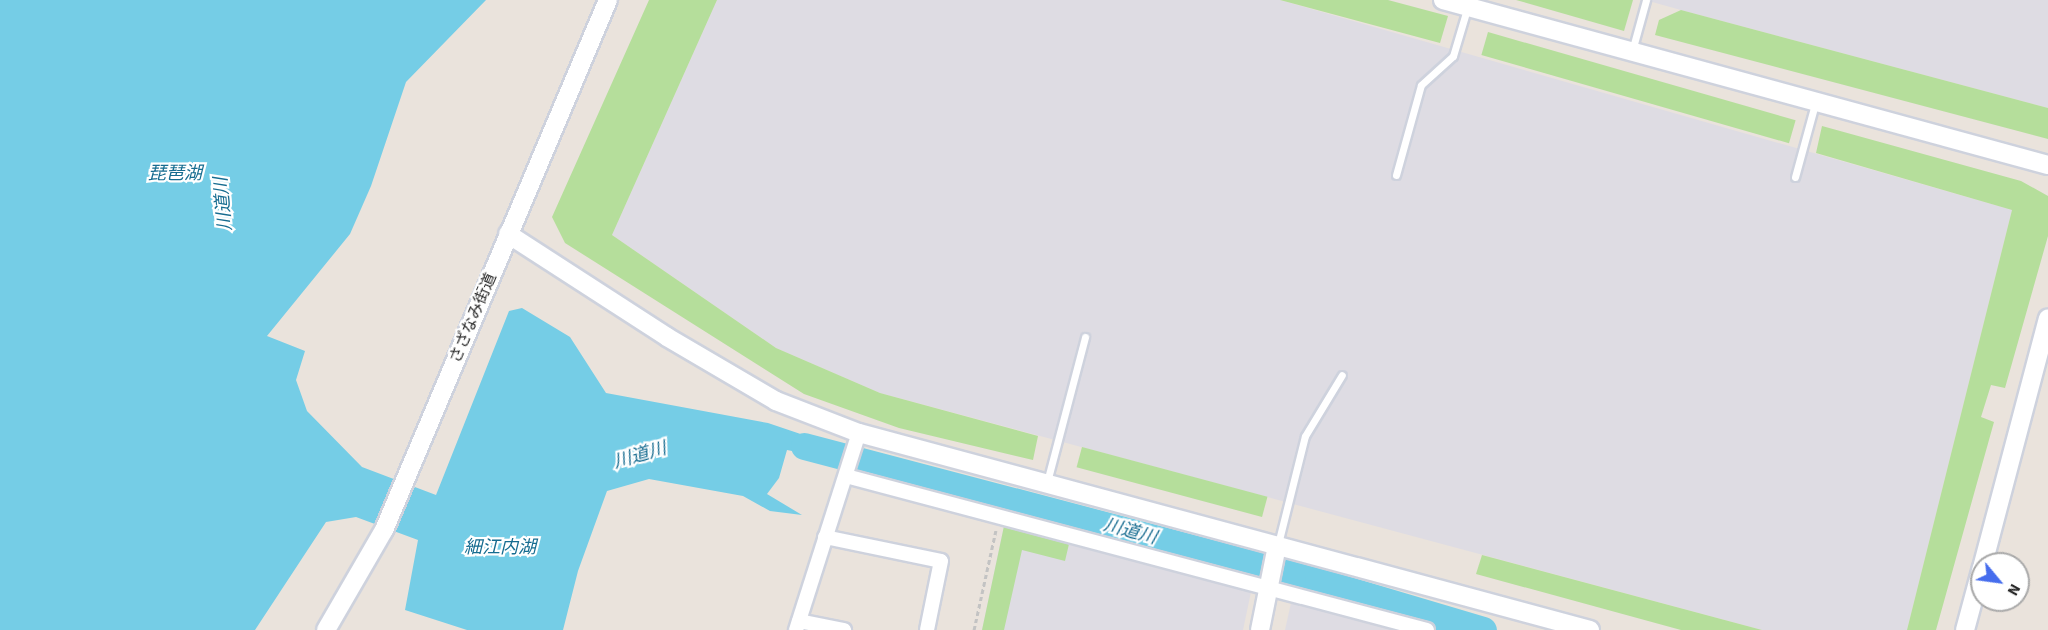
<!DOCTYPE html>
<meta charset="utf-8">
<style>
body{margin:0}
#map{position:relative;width:2048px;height:630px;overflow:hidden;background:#eae3dc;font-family:"Source Sans 3","Noto Sans JP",sans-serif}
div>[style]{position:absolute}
.industrial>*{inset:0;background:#dedce3}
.green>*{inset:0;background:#b5de9b;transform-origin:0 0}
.water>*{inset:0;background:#75cde6}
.river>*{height:27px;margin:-13.5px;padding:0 13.5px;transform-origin:13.5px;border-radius:13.5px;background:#75cde6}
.path>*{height:3px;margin-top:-1.5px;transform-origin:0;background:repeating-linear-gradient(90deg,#c3c3c3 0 4.5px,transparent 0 7.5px)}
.roads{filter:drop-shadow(2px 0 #ced2dd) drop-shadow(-2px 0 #ced2dd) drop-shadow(0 2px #ced2dd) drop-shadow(0 -2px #ced2dd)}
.lane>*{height:7px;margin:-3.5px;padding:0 3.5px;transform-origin:3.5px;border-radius:3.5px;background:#fff}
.street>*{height:14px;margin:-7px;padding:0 7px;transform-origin:7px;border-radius:7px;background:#fff}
.secondary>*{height:18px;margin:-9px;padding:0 9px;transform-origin:9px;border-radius:9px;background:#fff}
span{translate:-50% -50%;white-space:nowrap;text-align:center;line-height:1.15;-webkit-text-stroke:4.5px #fff;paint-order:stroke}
.street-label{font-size:16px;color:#292929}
.water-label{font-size:18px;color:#166c90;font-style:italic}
.north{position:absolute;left:1970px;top:552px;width:60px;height:60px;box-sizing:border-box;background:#fff;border:2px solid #a9a9a9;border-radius:50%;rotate:119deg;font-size:16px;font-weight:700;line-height:24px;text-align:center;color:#292929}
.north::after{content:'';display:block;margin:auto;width:21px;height:27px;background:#466ded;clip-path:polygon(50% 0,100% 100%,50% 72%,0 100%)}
</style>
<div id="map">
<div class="industrial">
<div style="clip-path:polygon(717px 0,1280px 0,2012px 210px,1907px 630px,1762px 630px,880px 393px,776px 348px,612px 235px)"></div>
<div style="clip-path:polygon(1645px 0,2048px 0,2048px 108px,1681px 10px)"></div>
<div style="clip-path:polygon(1004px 526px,1251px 592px,1243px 630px,982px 630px)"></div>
<div style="clip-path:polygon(1291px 603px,1393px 630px,1285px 630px)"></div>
</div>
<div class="green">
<div style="clip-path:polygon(649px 0,717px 0,612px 235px,776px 348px,880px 393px,1038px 436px,1033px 460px,899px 428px,804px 394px,565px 243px,552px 217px)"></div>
<div style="clip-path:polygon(1280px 0,1388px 0,1448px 16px,1440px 43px)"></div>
<div style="clip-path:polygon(1516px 0,1633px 0,1624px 31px)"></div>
<div style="clip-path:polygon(1681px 10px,2048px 108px,2048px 139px,1655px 35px,1659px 20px)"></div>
<div style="left:1488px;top:32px;width:320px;height:24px;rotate:16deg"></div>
<div style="clip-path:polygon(1822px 126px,2021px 181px,2048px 196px,2048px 236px,2005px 388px,1991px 385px,1981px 417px,1994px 422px,1936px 630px,1907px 630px,2012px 210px,1816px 153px)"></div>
<div style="left:1082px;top:447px;width:192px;height:21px;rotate:15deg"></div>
<div style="clip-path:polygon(1004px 526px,1069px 544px,1065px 561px,1022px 550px,1004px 630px,982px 630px)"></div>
<div style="clip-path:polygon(1482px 555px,1762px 630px,1681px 630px,1476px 574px)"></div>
</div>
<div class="water">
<div style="clip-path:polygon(0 0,486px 0,406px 82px,371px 186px,350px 234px,267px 336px,305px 351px,296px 380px,307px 411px,362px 467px,436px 495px,509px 311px,522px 308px,570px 337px,606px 393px,768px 423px,842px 448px,839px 460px,787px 450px,779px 478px,767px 494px,802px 515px,770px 511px,743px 496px,649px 479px,607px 491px,578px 571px,563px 630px,467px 630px,405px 610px,418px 540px,356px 517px,326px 522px,255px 630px,0 630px)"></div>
</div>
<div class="river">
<div style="left:804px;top:446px;width:531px;rotate:14.72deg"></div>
<div style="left:1318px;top:581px;width:172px;rotate:16.5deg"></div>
</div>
<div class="path">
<div style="left:974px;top:630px;width:102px;rotate:-77.6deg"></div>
</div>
<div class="roads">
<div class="lane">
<div style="left:1632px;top:51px;width:53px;rotate:-74.6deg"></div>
<div style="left:1396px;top:175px;width:93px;rotate:-74.5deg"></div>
<div style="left:1421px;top:85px;width:43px;rotate:-42.2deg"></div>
<div style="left:1453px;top:56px;width:49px;rotate:-73.4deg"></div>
<div style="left:1795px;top:177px;width:76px;rotate:-74.7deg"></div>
<div style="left:1047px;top:482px;width:150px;rotate:-75.3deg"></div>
<div style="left:1278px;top:544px;width:111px;rotate:-76deg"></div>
<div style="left:1305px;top:436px;width:71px;rotate:-58.8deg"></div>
</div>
<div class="street">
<div style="left:846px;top:476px;width:601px;rotate:14.85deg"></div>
<div style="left:825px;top:537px;width:118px;rotate:11.7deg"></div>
<div style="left:941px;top:561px;width:70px;rotate:101.5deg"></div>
<div style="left:799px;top:621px;width:46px;rotate:11.3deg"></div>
<div style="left:796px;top:630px;width:207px;rotate:-72.3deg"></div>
</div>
<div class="secondary">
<div style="left:1443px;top:0;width:627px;rotate:15.26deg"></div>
<div style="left:508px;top:234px;width:189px;rotate:32.9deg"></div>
<div style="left:667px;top:337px;width:126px;rotate:30.4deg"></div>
<div style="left:776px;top:401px;width:89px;rotate:21.1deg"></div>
<div style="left:859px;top:433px;width:757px;rotate:15.08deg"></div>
<div style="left:1983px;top:564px;width:254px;rotate:-75.2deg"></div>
<div style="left:326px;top:630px;width:116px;rotate:-59.9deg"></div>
<div style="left:384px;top:530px;width:575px;rotate:-67.09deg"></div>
<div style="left:1260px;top:630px;width:86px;rotate:-78.6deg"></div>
<div style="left:1965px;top:630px;width:65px;rotate:-74.9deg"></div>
</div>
</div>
<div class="street-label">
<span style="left:473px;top:318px;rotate:-67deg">さざなみ街道</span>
</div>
<div class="water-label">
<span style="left:175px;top:174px">琵琶湖</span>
<span style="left:224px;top:204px;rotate:-95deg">川道川</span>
<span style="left:640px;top:456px;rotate:-16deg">川道川</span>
<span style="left:1130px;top:532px;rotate:15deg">川道川</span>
<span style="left:500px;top:548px">細江内湖</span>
</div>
<div class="north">N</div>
</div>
